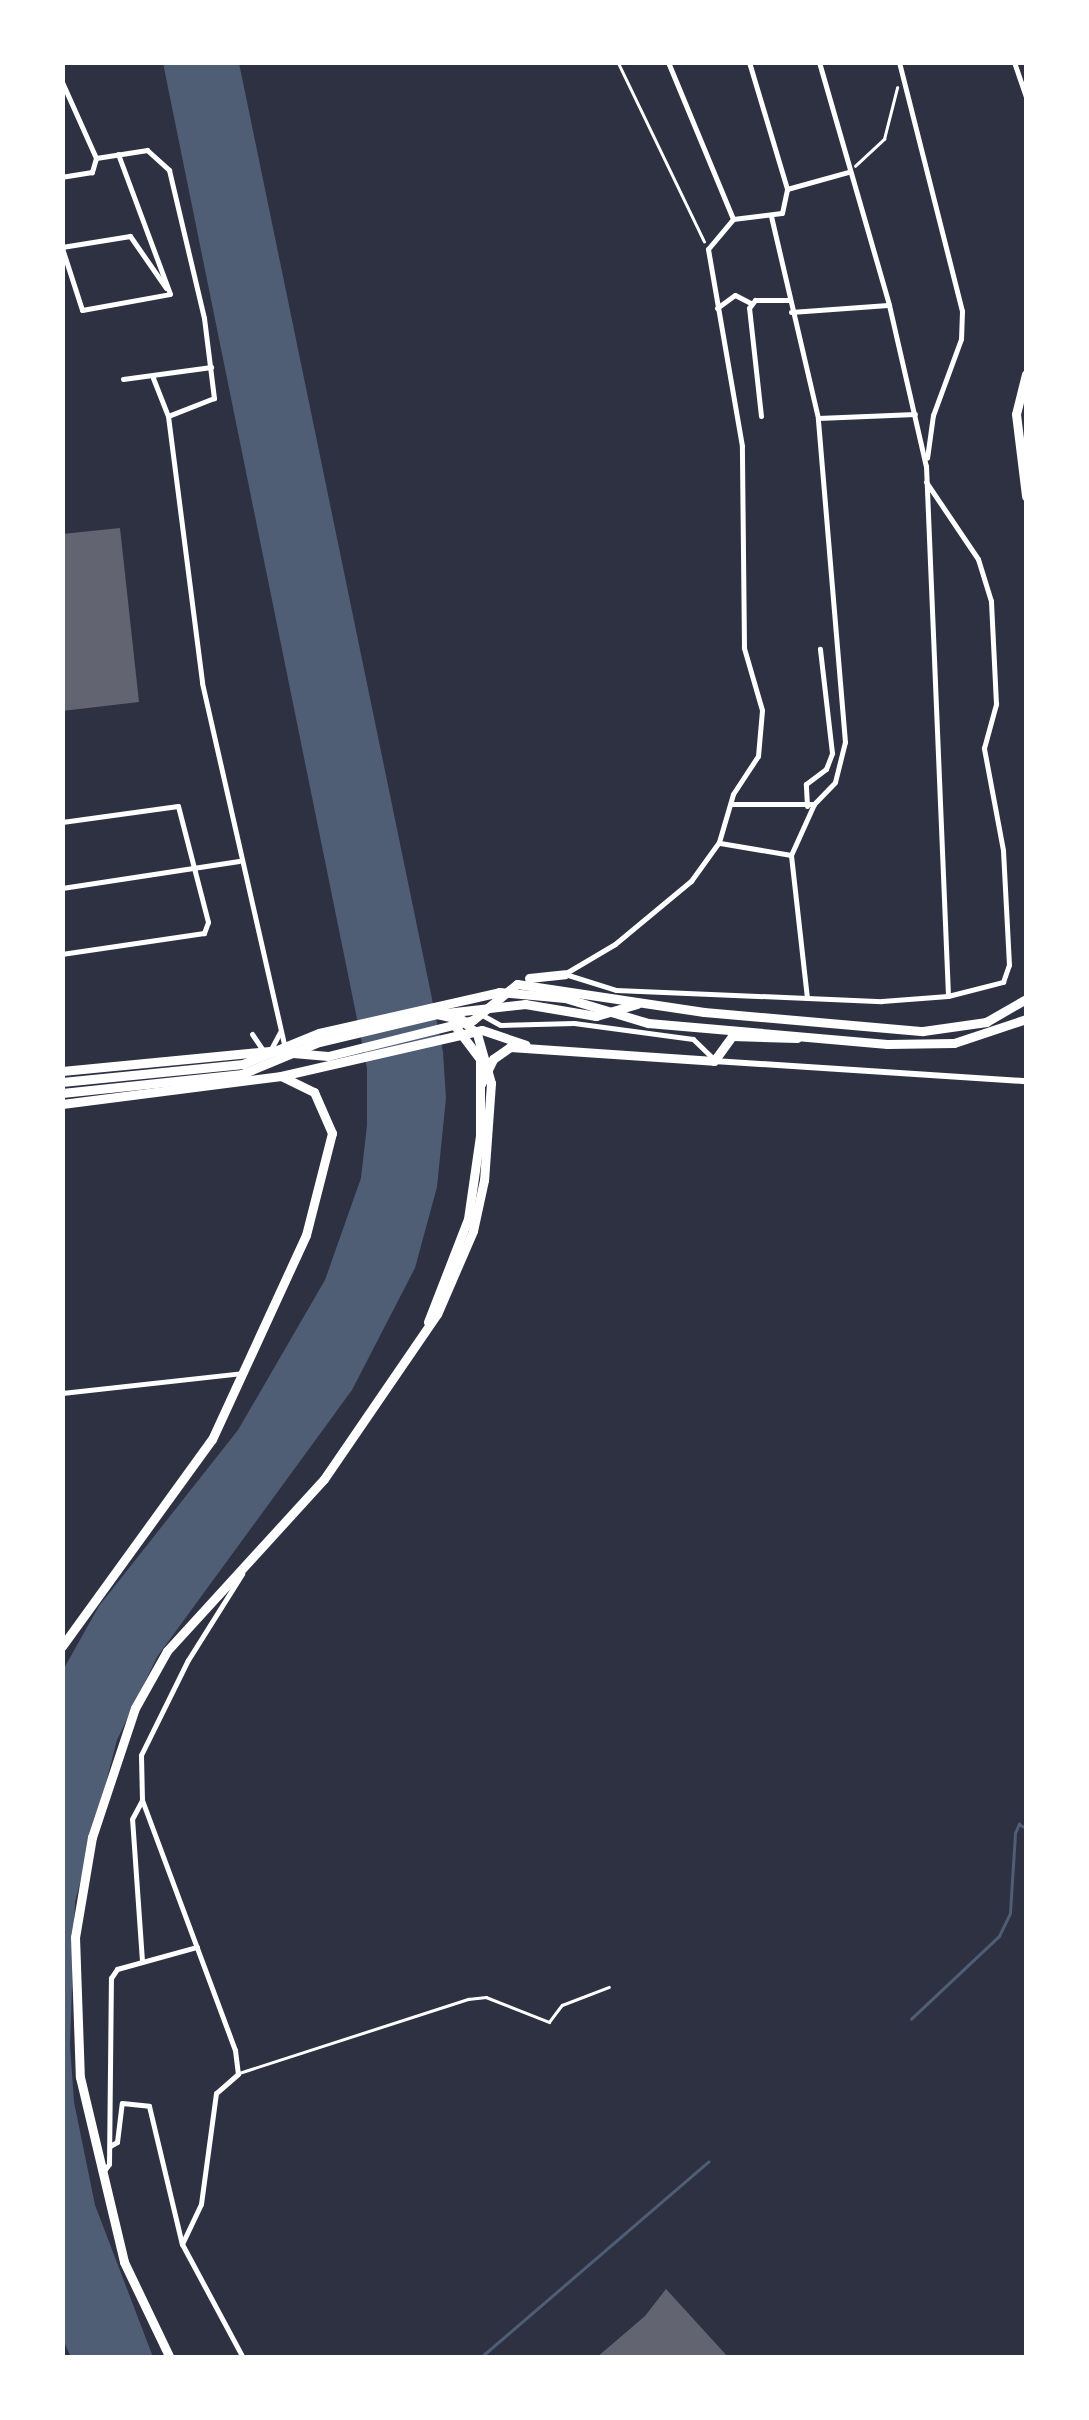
<!DOCTYPE html>
<style>
body{margin:0}
#map{position:relative;width:1089px;height:2420px;overflow:hidden;background:#2d3142;font-family:Signika,sans-serif}
div>[style]{position:absolute}
.water>*{inset:0;background:#4f5d75}
.stream>*{height:2.5px;margin:-1.25px;padding:0 1.25px;transform-origin:1.25px;border-radius:1.25px;background:#4f5d75}
.building>*{inset:0;background:#626471}
.path>*{height:2.5px;margin:-1.25px;padding:0 1.25px;transform-origin:1.25px;border-radius:1.25px;background:#fff}
.service>*{height:2.5px;margin:-1.25px;padding:0 1.25px;transform-origin:1.25px;border-radius:1.25px;background:#fff}
.minor>*{height:5px;margin:-2.5px;padding:0 2.5px;transform-origin:2.5px;border-radius:2.5px;background:#fff}
.tertiary>*{height:6px;margin:-3px;padding:0 3px;transform-origin:3px;border-radius:3px;background:#fff}
.primary>*{height:9px;margin:-4.5px;padding:0 4.5px;transform-origin:4.5px;border-radius:4.5px;background:#fff}
.trunk>*{height:9px;margin:-4.5px;padding:0 4.5px;transform-origin:4.5px;border-radius:4.5px;background:#fff}
span{translate:-50% -50%;white-space:nowrap;text-align:center;line-height:1.15;-webkit-text-stroke:10px #fff;paint-order:stroke}
.frame{position:absolute;inset:0;border:65px solid #fff;pointer-events:none}
</style>
<div id="map">
<div class="water">
<div style="clip-path:polygon(163px 63px,239px 63px,443px 1052px,446px 1098px,437px 1187px,415px 1268px,352px 1390px,157px 1657px,117px 1740px,75px 1902px,70px 2045px,74px 2102px,95px 2205px,153px 2357px,71px 2357px,63px 2340px,63px 1670px,99px 1606px,238px 1430px,325px 1280px,361px 1178px,367px 1125px,367px 1068px)"></div>
</div>
<div class="stream">
<div style="left:911px;top:2019px;width:121px;rotate:-43.3deg"></div>
<div style="left:999px;top:1936px;width:25px;rotate:-64deg"></div>
<div style="left:1010px;top:1913px;width:80px;rotate:-86.4deg"></div>
<div style="left:1015px;top:1833px;width:10px;rotate:-66deg"></div>
<div style="left:1019px;top:1824px;width:8px;rotate:30deg"></div>
<div style="left:480px;top:2358px;width:301px;rotate:-40.7deg"></div>
</div>
<div class="building">
<div style="clip-path:polygon(120px 528px,139px 702px,62px 711px,62px 534px)"></div>
<div style="clip-path:polygon(666px 2289px,729px 2358px,596px 2358px,645px 2316px)"></div>
</div>
<div class="path">
<div style="left:618px;top:62px;width:199px;rotate:64.3deg"></div>
<div style="left:855px;top:166px;width:40px;rotate:-43deg"></div>
<div style="left:884px;top:139px;width:53px;rotate:-75.7deg"></div>
</div>
<div class="service">
<div style="left:239px;top:2073px;width:241px;rotate:-17.9deg"></div>
<div style="left:468px;top:1999px;width:18px;rotate:-6deg"></div>
<div style="left:486px;top:1997px;width:68px;rotate:21.6deg"></div>
<div style="left:549px;top:2022px;width:21px;rotate:-53deg"></div>
<div style="left:562px;top:2005px;width:50px;rotate:-21deg"></div>
</div>
<div class="minor">
<div style="left:668px;top:62px;width:170px;rotate:67.5deg"></div>
<div style="left:749px;top:62px;width:133px;rotate:73.3deg"></div>
<div style="left:819px;top:62px;width:253px;rotate:73.9deg"></div>
<div style="left:889px;top:305px;width:165px;rotate:77.1deg"></div>
<div style="left:926px;top:466px;width:529px;rotate:87.62deg"></div>
<div style="left:899px;top:62px;width:257px;rotate:75.8deg"></div>
<div style="left:962px;top:311px;width:28px;rotate:92deg"></div>
<div style="left:961px;top:339px;width:81px;rotate:110.2deg"></div>
<div style="left:933px;top:415px;width:43px;rotate:97.9deg"></div>
<div style="left:1014px;top:62px;width:37px;rotate:71deg"></div>
<div style="left:62px;top:82px;width:83px;rotate:65.9deg"></div>
<div style="left:96px;top:158px;width:15px;rotate:106deg"></div>
<div style="left:92px;top:172px;width:30px;rotate:171deg"></div>
<div style="left:118px;top:154px;width:149px;rotate:69.6deg"></div>
<div style="left:96px;top:158px;width:52px;rotate:-8.9deg"></div>
<div style="left:147px;top:150px;width:30px;rotate:42deg"></div>
<div style="left:169px;top:170px;width:152px;rotate:76.7deg"></div>
<div style="left:204px;top:318px;width:81px;rotate:82.9deg"></div>
<div style="left:214px;top:398px;width:49px;rotate:158.6deg"></div>
<div style="left:62px;top:247px;width:69px;rotate:-9.2deg"></div>
<div style="left:130px;top:236px;width:63px;rotate:55.3deg"></div>
<div style="left:62px;top:248px;width:65px;rotate:72.1deg"></div>
<div style="left:82px;top:310px;width:89px;rotate:-10.3deg"></div>
<div style="left:717px;top:308px;width:22px;rotate:-36deg"></div>
<div style="left:735px;top:295px;width:18px;rotate:27deg"></div>
<div style="left:791px;top:312px;width:97px;rotate:-4.1deg"></div>
<div style="left:153px;top:378px;width:41px;rotate:68.5deg"></div>
<div style="left:168px;top:416px;width:269px;rotate:82.7deg"></div>
<div style="left:202px;top:683px;width:375px;rotate:77.2deg"></div>
<div style="left:123px;top:379px;width:89px;rotate:-7.8deg"></div>
<div style="left:761px;top:416px;width:109px;rotate:-96.3deg"></div>
<div style="left:749px;top:308px;width:10px;rotate:-53deg"></div>
<div style="left:755px;top:300px;width:33px"></div>
<div style="left:818px;top:418px;width:97px;rotate:-2.4deg"></div>
<div style="left:733px;top:804px;width:81px"></div>
<div style="left:814px;top:804px;width:30px;rotate:-46deg"></div>
<div style="left:835px;top:782px;width:41px;rotate:-76deg"></div>
<div style="left:845px;top:742px;width:325px;rotate:-94.8deg"></div>
<div style="left:818px;top:418px;width:207px;rotate:-103.1deg"></div>
<div style="left:807px;top:806px;width:22px;rotate:-93deg"></div>
<div style="left:806px;top:784px;width:25px;rotate:-37deg"></div>
<div style="left:826px;top:769px;width:17px;rotate:-69deg"></div>
<div style="left:832px;top:753px;width:105px;rotate:-96.6deg"></div>
<div style="left:62px;top:822px;width:117px;rotate:-7.9deg"></div>
<div style="left:178px;top:806px;width:120px;rotate:75.5deg"></div>
<div style="left:208px;top:922px;width:12px;rotate:110deg"></div>
<div style="left:204px;top:933px;width:144px;rotate:171.6deg"></div>
<div style="left:720px;top:843px;width:72px;rotate:9.6deg"></div>
<div style="left:62px;top:888px;width:179px;rotate:-8.7deg"></div>
<div style="left:566px;top:973px;width:57px;rotate:-30.6deg"></div>
<div style="left:615px;top:944px;width:99px;rotate:-39.7deg"></div>
<div style="left:691px;top:881px;width:48px;rotate:-54.3deg"></div>
<div style="left:719px;top:842px;width:50px;rotate:-73.7deg"></div>
<div style="left:733px;top:794px;width:45px;rotate:-56.7deg"></div>
<div style="left:758px;top:756px;width:46px;rotate:-85deg"></div>
<div style="left:762px;top:710px;width:65px;rotate:-106.2deg"></div>
<div style="left:744px;top:648px;width:202px;rotate:-90.6deg"></div>
<div style="left:742px;top:446px;width:200px;rotate:-99.8deg"></div>
<div style="left:708px;top:249px;width:39px;rotate:-50deg"></div>
<div style="left:733px;top:219px;width:49px;rotate:-7deg"></div>
<div style="left:782px;top:213px;width:25px;rotate:-78deg"></div>
<div style="left:787px;top:189px;width:63px;rotate:-15.6deg"></div>
<div style="left:565px;top:974px;width:53px;rotate:17.4deg"></div>
<div style="left:616px;top:990px;width:266px;rotate:2.4deg"></div>
<div style="left:882px;top:1001px;width:66px;rotate:-4.3deg"></div>
<div style="left:948px;top:996px;width:57px;rotate:-14.3deg"></div>
<div style="left:1003px;top:982px;width:18px;rotate:-71deg"></div>
<div style="left:1009px;top:965px;width:115px;rotate:-93deg"></div>
<div style="left:1003px;top:850px;width:104px;rotate:-100.6deg"></div>
<div style="left:984px;top:748px;width:46px;rotate:-74.7deg"></div>
<div style="left:996px;top:704px;width:103px;rotate:-92.8deg"></div>
<div style="left:991px;top:601px;width:44px;rotate:-107.2deg"></div>
<div style="left:978px;top:559px;width:93px;rotate:-124deg"></div>
<div style="left:807px;top:998px;width:144px;rotate:-96.4deg"></div>
<div style="left:791px;top:855px;width:56px;rotate:-65.7deg"></div>
<div style="left:484px;top:1016px;width:18px;rotate:29deg"></div>
<div style="left:500px;top:1025px;width:74px;rotate:-1.5deg"></div>
<div style="left:574px;top:1023px;width:120px;rotate:7.7deg"></div>
<div style="left:693px;top:1039px;width:28px;rotate:44deg"></div>
<div style="left:252px;top:1034px;width:22px;rotate:56deg"></div>
<div style="left:270px;top:1051px;width:21px;rotate:-62deg"></div>
<div style="left:62px;top:1393px;width:181px;rotate:-6.3deg"></div>
<div style="left:142px;top:1800px;width:267px;rotate:69.6deg"></div>
<div style="left:235px;top:2050px;width:24px;rotate:83deg"></div>
<div style="left:238px;top:2074px;width:29px;rotate:139deg"></div>
<div style="left:216px;top:2093px;width:112px;rotate:97.7deg"></div>
<div style="left:201px;top:2204px;width:44px;rotate:115.4deg"></div>
<div style="left:182px;top:2244px;width:129px;rotate:61.8deg"></div>
<div style="left:142px;top:1961px;width:142px;rotate:-94deg"></div>
<div style="left:132px;top:1819px;width:21px;rotate:-62deg"></div>
<div style="left:142px;top:1800px;width:45px;rotate:-91.3deg"></div>
<div style="left:141px;top:1755px;width:106px;rotate:-63.7deg"></div>
<div style="left:188px;top:1660px;width:102px;rotate:-57.9deg"></div>
<div style="left:110px;top:2146px;width:8px;rotate:-30deg"></div>
<div style="left:117px;top:2142px;width:39px;rotate:-83deg"></div>
<div style="left:122px;top:2103px;width:27px;rotate:6deg"></div>
<div style="left:149px;top:2106px;width:142px;rotate:76.6deg"></div>
<div style="left:103px;top:2172px;width:10px;rotate:-53deg"></div>
<div style="left:109px;top:2164px;width:186px;rotate:-89.4deg"></div>
<div style="left:111px;top:1978px;width:11px;rotate:-56deg"></div>
<div style="left:117px;top:1969px;width:83px;rotate:-15.4deg"></div>
</div>
<div class="tertiary">
<div style="left:714px;top:1061px;width:313px;rotate:3.7deg"></div>
</div>
<div class="primary">
<div style="left:1026px;top:374px;width:41px;rotate:104deg"></div>
<div style="left:1016px;top:414px;width:83px;rotate:83deg"></div>
<div style="left:529px;top:978px;width:36px;rotate:-6deg"></div>
<div style="left:437px;top:1014px;width:89px;rotate:-6.5deg"></div>
<div style="left:525px;top:1004px;width:72px;rotate:9.6deg"></div>
<div style="left:596px;top:1016px;width:43px;rotate:-16.3deg"></div>
<div style="left:62px;top:1071px;width:209px;rotate:-5.5deg"></div>
<div style="left:270px;top:1051px;width:58px;rotate:4.9deg"></div>
<div style="left:328px;top:1056px;width:149px;rotate:-13.9deg"></div>
<div style="left:473px;top:1020px;width:57px;rotate:-39.3deg"></div>
<div style="left:517px;top:984px;width:189px;rotate:8.5deg"></div>
<div style="left:704px;top:1012px;width:220px;rotate:5deg"></div>
<div style="left:923px;top:1031px;width:64px;rotate:-8.1deg"></div>
<div style="left:986px;top:1022px;width:46px;rotate:-29.9deg"></div>
<div style="left:281px;top:1076px;width:206px;rotate:-12.9deg"></div>
<div style="left:482px;top:1030px;width:46px;rotate:18.8deg"></div>
<div style="left:62px;top:1082px;width:182px;rotate:-5.7deg"></div>
<div style="left:243px;top:1064px;width:82px;rotate:-22.2deg"></div>
<div style="left:319px;top:1033px;width:185px;rotate:-12.8deg"></div>
<div style="left:499px;top:992px;width:66px;rotate:5.2deg"></div>
<div style="left:565px;top:998px;width:87px;rotate:16.8deg"></div>
<div style="left:648px;top:1023px;width:240px;rotate:5deg"></div>
<div style="left:887px;top:1044px;width:67px;rotate:-0.9deg"></div>
<div style="left:954px;top:1043px;width:76px;rotate:-18.4deg"></div>
<div style="left:481px;top:1084px;width:28px;rotate:-64deg"></div>
<div style="left:493px;top:1059px;width:21px;rotate:-35deg"></div>
<div style="left:510px;top:1047px;width:204px;rotate:3.9deg"></div>
<div style="left:714px;top:1061px;width:31px;rotate:-54deg"></div>
<div style="left:732px;top:1036px;width:65px;rotate:1.8deg"></div>
<div style="left:428px;top:1322px;width:110px;rotate:-68.8deg"></div>
<div style="left:468px;top:1219px;width:84px;rotate:-81.8deg"></div>
<div style="left:480px;top:1136px;width:77px;rotate:-90deg"></div>
<div style="left:480px;top:1059px;width:41px;rotate:-127.1deg"></div>
</div>
<div class="trunk">
<div style="left:62px;top:1093px;width:181px;rotate:-6deg"></div>
<div style="left:242px;top:1074px;width:83px;rotate:-22.6deg"></div>
<div style="left:319px;top:1042px;width:121px;rotate:-13.3deg"></div>
<div style="left:437px;top:1014px;width:26px;rotate:13deg"></div>
<div style="left:462px;top:1020px;width:21px;rotate:43deg"></div>
<div style="left:477px;top:1034px;width:51px;rotate:74.1deg"></div>
<div style="left:491px;top:1083px;width:97px;rotate:94.1deg"></div>
<div style="left:484px;top:1180px;width:52px;rotate:102.2deg"></div>
<div style="left:473px;top:1231px;width:90px;rotate:113.4deg"></div>
<div style="left:437px;top:1314px;width:200px;rotate:124.4deg"></div>
<div style="left:324px;top:1479px;width:233px;rotate:132.4deg"></div>
<div style="left:167px;top:1651px;width:65px;rotate:119.3deg"></div>
<div style="left:135px;top:1708px;width:136px;rotate:108.4deg"></div>
<div style="left:92px;top:1837px;width:101px;rotate:99.6deg"></div>
<div style="left:75px;top:1937px;width:140px;rotate:88deg"></div>
<div style="left:80px;top:2077px;width:190px;rotate:76.6deg"></div>
<div style="left:124px;top:2262px;width:106px;rotate:64.4deg"></div>
<div style="left:62px;top:1104px;width:221px;rotate:-7.3deg"></div>
<div style="left:281px;top:1076px;width:37px;rotate:26deg"></div>
<div style="left:314px;top:1092px;width:45px;rotate:66.3deg"></div>
<div style="left:332px;top:1133px;width:105px;rotate:104.3deg"></div>
<div style="left:306px;top:1235px;width:225px;rotate:114.7deg"></div>
<div style="left:212px;top:1439px;width:256px;rotate:125.9deg"></div>
</div>
<div class="frame"></div>
</div>
